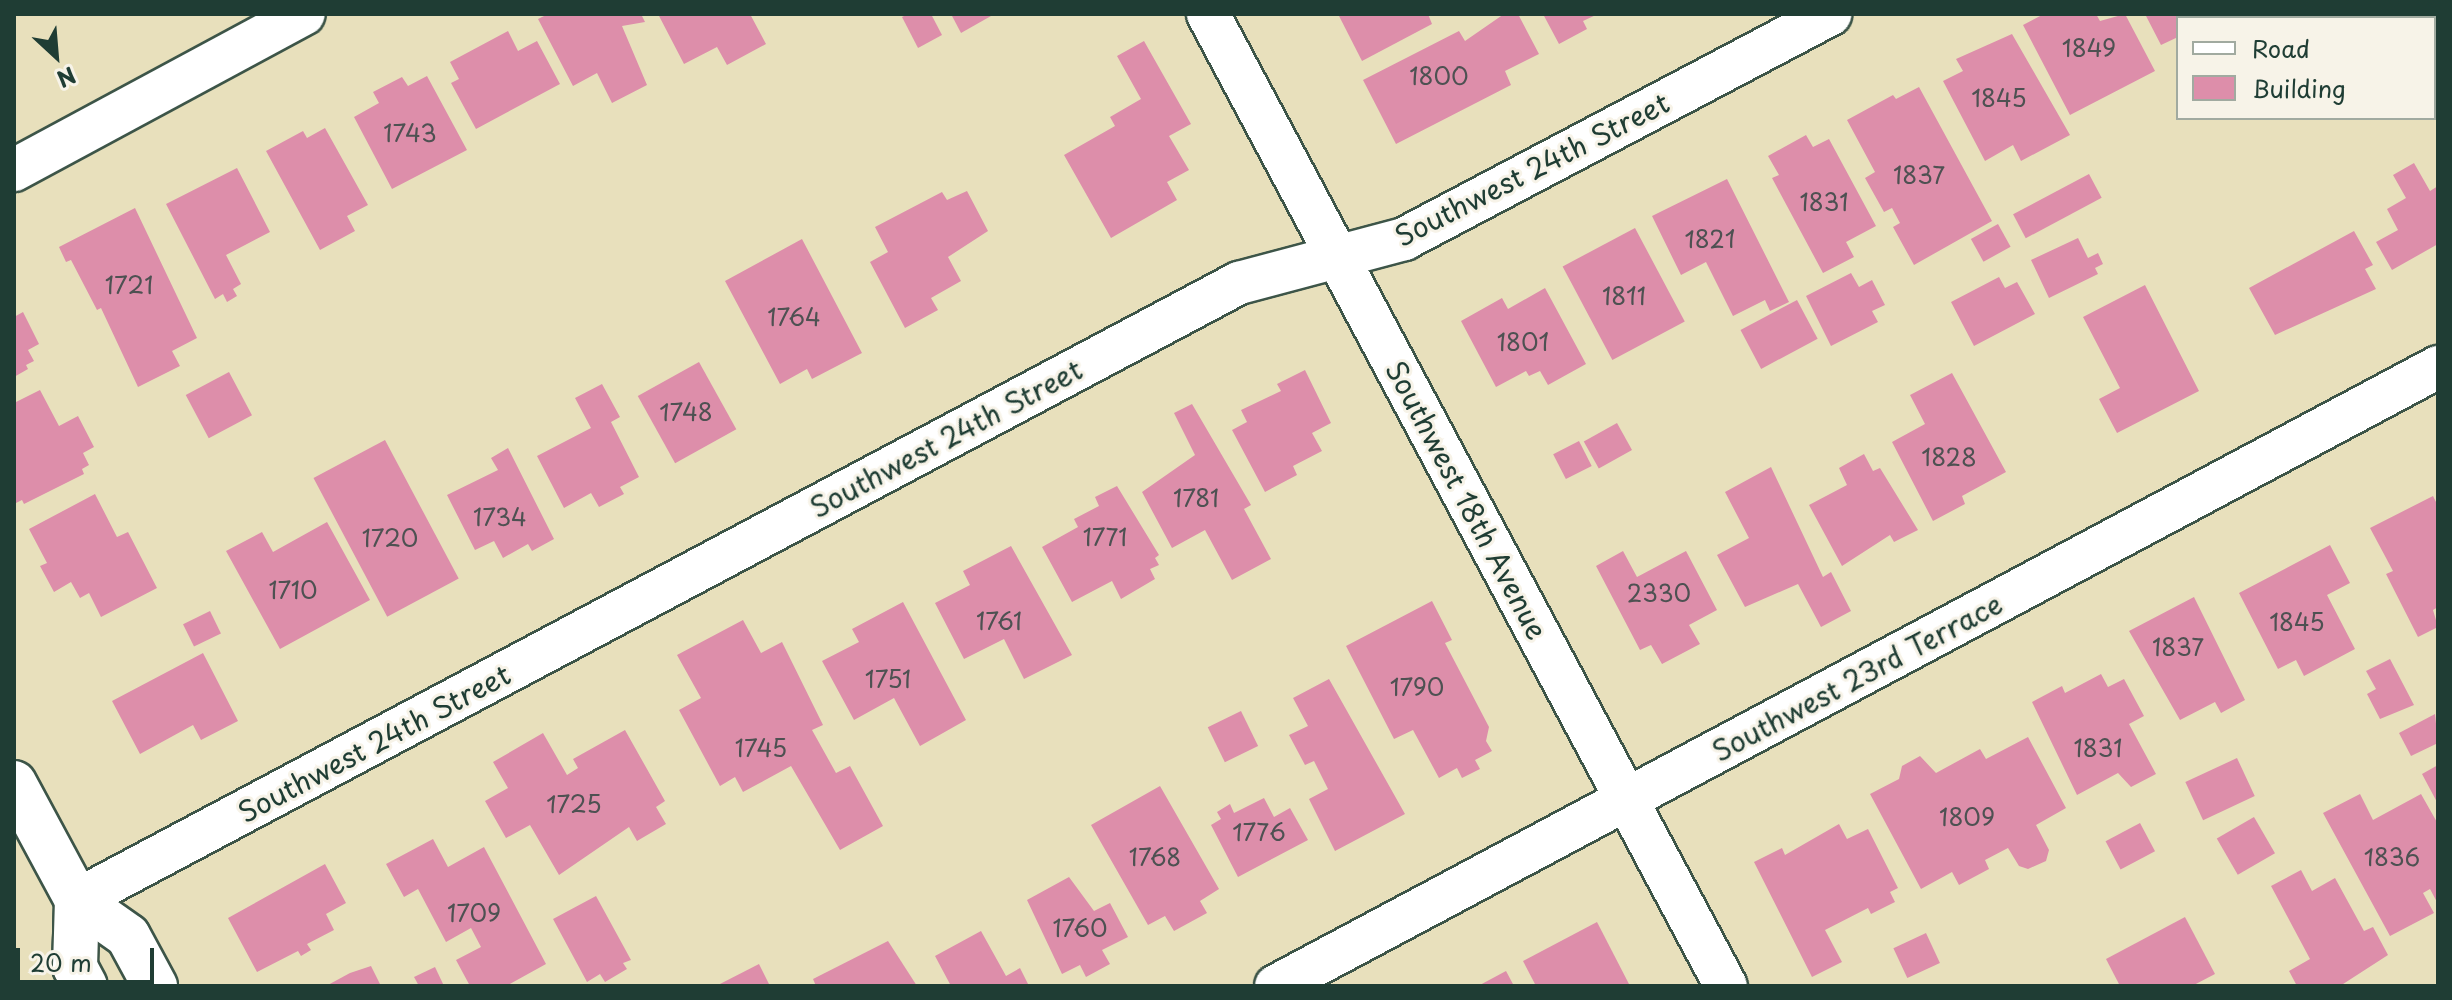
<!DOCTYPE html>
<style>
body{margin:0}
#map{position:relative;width:2452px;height:1000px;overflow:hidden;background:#e8e0bc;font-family:"Playpen Sans",sans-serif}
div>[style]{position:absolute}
.building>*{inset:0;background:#dd8eaa;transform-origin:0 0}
.roads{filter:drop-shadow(2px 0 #3d5548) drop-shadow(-2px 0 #3d5548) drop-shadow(0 2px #3d5548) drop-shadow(0 -2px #3d5548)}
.street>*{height:42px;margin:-21px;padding:0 21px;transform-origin:21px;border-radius:21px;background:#fff}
.secondary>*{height:44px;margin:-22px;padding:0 22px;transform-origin:22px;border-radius:22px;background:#fff}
span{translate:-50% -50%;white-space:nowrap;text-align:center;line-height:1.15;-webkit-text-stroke:6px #f7f3e8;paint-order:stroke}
.number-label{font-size:24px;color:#4e5152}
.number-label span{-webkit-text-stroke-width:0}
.street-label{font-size:28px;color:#1f3d34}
.frame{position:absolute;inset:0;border:16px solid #1f3d34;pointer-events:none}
.legend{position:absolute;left:2176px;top:16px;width:260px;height:104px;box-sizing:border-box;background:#f7f3e8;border:2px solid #a1aaa0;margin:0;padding:10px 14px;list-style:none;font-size:24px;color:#1f3d34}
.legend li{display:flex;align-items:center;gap:16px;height:40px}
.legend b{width:40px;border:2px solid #a1aaa0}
.north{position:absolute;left:16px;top:16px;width:80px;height:80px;-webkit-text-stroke:6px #f7f3e8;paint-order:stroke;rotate:154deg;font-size:22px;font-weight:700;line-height:32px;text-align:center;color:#1f3d34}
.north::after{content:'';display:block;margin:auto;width:28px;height:36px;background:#1f3d34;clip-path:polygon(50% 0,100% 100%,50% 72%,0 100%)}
.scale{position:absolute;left:16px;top:948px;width:138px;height:36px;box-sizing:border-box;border:4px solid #1f3d34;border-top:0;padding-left:10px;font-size:24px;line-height:28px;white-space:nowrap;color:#1f3d34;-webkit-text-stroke:6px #f7f3e8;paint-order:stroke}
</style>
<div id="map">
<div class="building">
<div style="clip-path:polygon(548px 14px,641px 14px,645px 22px,622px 26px,647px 85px,612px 103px,597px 73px,573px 86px,538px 19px)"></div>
<div style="clip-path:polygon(658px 14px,750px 14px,766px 44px,727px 65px,717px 47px,684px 64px)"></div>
<div style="clip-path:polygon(908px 14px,931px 14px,942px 35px,918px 48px,902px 17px)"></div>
<div style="clip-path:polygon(951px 14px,990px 14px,991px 16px,961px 33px)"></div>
<div style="clip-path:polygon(1338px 14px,1428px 14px,1432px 24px,1362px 61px)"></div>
<div style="clip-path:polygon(1504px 14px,1518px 14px,1539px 54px,1505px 71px,1511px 85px,1396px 144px,1363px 80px,1459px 31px,1465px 41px)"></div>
<div style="clip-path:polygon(1543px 14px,1598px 14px,1583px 21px,1587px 29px,1559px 44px)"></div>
<div style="clip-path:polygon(2044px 14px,2096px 14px,2100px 21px,2125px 14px,2155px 71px,2070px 115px,2023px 25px)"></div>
<div style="clip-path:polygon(2145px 14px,2220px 14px,2221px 16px,2178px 18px,2178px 37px,2161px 45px)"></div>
<div style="clip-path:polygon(508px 31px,518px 51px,537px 41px,560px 84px,476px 129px,451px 83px,459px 79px,450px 62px)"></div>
<div style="clip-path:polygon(2012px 34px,2070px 135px,2021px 161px,2013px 145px,1985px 161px,1943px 81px,1963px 71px,1956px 59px)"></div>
<div style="clip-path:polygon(1144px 41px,1191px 124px,1169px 136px,1189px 170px,1167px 182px,1177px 200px,1111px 238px,1064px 155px,1115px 126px,1110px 117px,1141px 99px,1117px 56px)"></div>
<div style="clip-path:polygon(427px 76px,467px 150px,392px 189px,354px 117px,379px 103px,373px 92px,402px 77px,408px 86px)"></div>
<div style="clip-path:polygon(1919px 87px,1992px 221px,1914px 265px,1893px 227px,1900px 223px,1892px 208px,1884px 212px,1865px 178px,1875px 172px,1847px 120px,1893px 95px,1896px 99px)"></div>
<div style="clip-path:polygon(325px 128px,368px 205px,347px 216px,355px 231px,320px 250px,266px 151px,303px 131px,307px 138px)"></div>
<div style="clip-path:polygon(1806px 135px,1813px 147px,1829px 139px,1876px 226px,1846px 242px,1854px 257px,1823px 273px,1772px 178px,1779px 175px,1768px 156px)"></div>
<div style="clip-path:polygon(2414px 163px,2430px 191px,2438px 186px,2438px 244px,2392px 270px,2376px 242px,2398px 230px,2387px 209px,2406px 198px,2393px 175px)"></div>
<div style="clip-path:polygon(237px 168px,270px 232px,226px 255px,241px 284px,233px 289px,237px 296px,227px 302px,223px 294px,215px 299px,166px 204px)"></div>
<div style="left:2089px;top:174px;width:27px;height:86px;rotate:62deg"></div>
<div style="clip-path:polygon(1727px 179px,1789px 302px,1770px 311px,1765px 300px,1733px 316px,1706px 262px,1681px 275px,1652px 216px)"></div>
<div style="clip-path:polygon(967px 191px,988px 231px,948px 257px,961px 281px,931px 298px,938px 310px,905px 328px,870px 262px,888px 252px,875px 227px,942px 192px,947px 200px)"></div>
<div style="clip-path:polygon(135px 208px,197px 338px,172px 351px,180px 366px,138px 387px,101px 308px,97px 310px,71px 260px,66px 262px,59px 247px)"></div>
<div style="left:1998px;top:224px;width:26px;height:31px;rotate:61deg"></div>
<div style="left:1635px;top:228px;width:106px;height:82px;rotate:62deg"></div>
<div style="clip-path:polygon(2354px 231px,2373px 265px,2365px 269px,2376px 289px,2275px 335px,2249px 288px)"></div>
<div style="clip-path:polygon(2078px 238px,2088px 258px,2098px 253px,2103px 264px,2095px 268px,2098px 274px,2049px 298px,2031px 260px)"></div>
<div style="clip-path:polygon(802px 239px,862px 353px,812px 379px,807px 369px,780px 384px,725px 281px)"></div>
<div style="clip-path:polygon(1851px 273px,1859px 287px,1872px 280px,1885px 305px,1872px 311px,1878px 322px,1831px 346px,1806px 296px)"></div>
<div style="clip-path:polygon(1999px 277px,2005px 288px,2017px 282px,2035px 314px,1974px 346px,1951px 302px)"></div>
<div style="clip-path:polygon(2145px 285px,2199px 391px,2117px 433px,2099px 399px,2120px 388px,2083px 317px)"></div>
<div style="clip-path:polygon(1545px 288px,1586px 364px,1548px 385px,1540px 371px,1529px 376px,1526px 371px,1496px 387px,1461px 321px,1502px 298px,1508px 309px)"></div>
<div style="left:1797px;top:300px;width:44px;height:64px;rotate:62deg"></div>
<div style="clip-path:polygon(23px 312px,39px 344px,28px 350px,34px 361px,26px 365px,28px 369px,14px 377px,14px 317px)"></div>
<div style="left:699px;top:362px;width:77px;height:70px;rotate:61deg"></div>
<div style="clip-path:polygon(1305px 370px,1331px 423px,1312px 433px,1322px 451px,1293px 466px,1297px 475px,1265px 492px,1232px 430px,1247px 422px,1241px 410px,1281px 391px,1277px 384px)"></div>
<div style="left:229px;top:372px;width:49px;height:49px;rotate:62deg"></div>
<div style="clip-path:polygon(1952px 373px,2006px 472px,1962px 496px,1965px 504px,1933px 521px,1892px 442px,1925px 424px,1910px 395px)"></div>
<div style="clip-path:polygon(602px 384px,620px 417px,611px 422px,639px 477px,620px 487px,624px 494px,599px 507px,591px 493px,564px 508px,537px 456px,591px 428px,575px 398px)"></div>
<div style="clip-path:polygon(40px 390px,59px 426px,78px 416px,94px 447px,83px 453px,89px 465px,82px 469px,84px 474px,24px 504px,22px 500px,14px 504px,14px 403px)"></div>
<div style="clip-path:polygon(1192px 404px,1251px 505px,1244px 509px,1271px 559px,1232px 580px,1205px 530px,1172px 548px,1142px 492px,1195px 455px,1174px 413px)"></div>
<div style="left:1617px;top:423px;width:31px;height:38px;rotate:61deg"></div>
<div style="left:385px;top:440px;width:157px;height:81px;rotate:62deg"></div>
<div style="left:1579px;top:441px;width:28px;height:29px;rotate:63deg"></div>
<div style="clip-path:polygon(508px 448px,554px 539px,532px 551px,528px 544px,503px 558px,494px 541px,475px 550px,447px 495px,498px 470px,491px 458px)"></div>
<div style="clip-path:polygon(1864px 454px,1873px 471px,1880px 468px,1918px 530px,1894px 542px,1890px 535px,1842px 566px,1809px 505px,1847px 485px,1839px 468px)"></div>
<div style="clip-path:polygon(1771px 467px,1823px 577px,1831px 572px,1851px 611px,1821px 627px,1798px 584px,1745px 607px,1717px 555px,1749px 538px,1725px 492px)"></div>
<div style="clip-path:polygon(1117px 486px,1159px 555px,1155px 558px,1159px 565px,1150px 569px,1155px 579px,1121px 599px,1112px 581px,1072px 602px,1042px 547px,1078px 527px,1074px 519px,1099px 506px,1095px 497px)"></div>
<div style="clip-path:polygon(95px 494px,117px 537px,128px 532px,157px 588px,101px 617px,89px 593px,80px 598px,71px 582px,54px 592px,40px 566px,47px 563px,29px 529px)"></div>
<div style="clip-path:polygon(2433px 496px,2438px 506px,2438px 607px,2433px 610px,2438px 627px,2418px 637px,2386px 574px,2393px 571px,2370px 528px)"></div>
<div style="clip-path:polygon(327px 522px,370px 600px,280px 649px,226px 551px,262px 532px,273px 552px)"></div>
<div style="clip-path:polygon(2330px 545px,2350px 583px,2327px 595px,2355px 649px,2304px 676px,2296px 660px,2278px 669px,2239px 593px)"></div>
<div style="clip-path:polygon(1011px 546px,1072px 655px,1024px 679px,1004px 639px,964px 659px,935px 603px,970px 585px,963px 571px)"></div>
<div style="clip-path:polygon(1623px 551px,1637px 577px,1686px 551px,1717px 610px,1689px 625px,1700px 644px,1662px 664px,1651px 645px,1640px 650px,1596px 566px)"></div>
<div style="clip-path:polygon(2194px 597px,2245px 700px,2221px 713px,2215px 702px,2180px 720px,2129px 631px)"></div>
<div style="clip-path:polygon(1432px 601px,1452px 640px,1445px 643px,1489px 727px,1486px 741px,1492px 751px,1475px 760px,1480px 769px,1462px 778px,1457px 768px,1439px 778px,1413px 730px,1394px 739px,1346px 646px)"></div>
<div style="clip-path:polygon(903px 602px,966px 720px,920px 746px,894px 698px,854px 720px,822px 661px,859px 642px,852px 629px)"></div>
<div style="left:210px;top:611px;width:25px;height:30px;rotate:64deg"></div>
<div style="clip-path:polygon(743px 620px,761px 653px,782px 642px,823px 725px,812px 730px,836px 773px,850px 766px,883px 826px,840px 850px,791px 766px,743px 792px,735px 777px,720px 786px,679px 710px,701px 698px,677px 655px)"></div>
<div style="clip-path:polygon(203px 653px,238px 721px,201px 740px,193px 725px,140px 754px,112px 701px)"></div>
<div style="clip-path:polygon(2390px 659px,2414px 705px,2380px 719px,2367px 694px,2376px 689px,2366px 671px)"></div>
<div style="clip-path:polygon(2101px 674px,2108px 687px,2124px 679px,2144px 716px,2129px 724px,2156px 774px,2131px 787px,2118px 773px,2077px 795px,2032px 702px,2062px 686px,2065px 693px)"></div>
<div style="clip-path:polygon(1329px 679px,1405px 814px,1335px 851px,1309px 799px,1328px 789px,1314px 761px,1305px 765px,1289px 735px,1308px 726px,1293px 698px)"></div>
<div style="left:1241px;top:711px;width:39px;height:37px;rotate:64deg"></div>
<div style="clip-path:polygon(2435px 714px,2438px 743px,2411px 756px,2399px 733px)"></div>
<div style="clip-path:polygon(625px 730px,665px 801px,656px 807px,666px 824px,637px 841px,629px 827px,559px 875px,530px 825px,506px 838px,485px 801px,508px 788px,493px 762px,543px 733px,567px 775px,578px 768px,573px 759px)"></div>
<div style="clip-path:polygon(2028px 737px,2066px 808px,2036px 825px,2049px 850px,2046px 861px,2028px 869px,2019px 866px,2008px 848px,1985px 860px,1989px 869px,1959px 885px,1952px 872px,1921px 889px,1870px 794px,1899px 779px,1902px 766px,1920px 756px,1936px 773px,1980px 749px,1986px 759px)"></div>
<div style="left:2237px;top:758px;width:42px;height:57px;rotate:65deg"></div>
<div style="clip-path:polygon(2438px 765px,2438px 804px,2422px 774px)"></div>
<div style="clip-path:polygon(1160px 786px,1219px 889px,1200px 901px,1207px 913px,1174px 931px,1165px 916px,1148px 925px,1091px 825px)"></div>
<div style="clip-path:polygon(2360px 794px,2373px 820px,2421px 794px,2438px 824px,2438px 904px,2430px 889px,2423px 893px,2434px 913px,2390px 936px,2323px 813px)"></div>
<div style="clip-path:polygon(1264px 798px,1274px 817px,1290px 808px,1308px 840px,1238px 877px,1211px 825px,1221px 819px,1217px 812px,1230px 804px,1234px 813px)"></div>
<div style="left:2254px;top:817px;width:42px;height:43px;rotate:60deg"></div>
<div style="left:2140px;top:823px;width:32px;height:39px;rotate:62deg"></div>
<div style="clip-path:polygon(1839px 824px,1847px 839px,1868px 829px,1898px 888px,1890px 892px,1895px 902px,1871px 914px,1868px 908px,1825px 930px,1842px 962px,1812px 977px,1754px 862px,1782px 848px,1785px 855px)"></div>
<div style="clip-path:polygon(433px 839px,448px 867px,484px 847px,546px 964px,506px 986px,470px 986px,456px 960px,481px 947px,471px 928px,446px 942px,418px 889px,404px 897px,386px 864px)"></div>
<div style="clip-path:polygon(325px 864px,346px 903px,326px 914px,334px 930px,307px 944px,311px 950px,301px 956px,298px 951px,257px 972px,228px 918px)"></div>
<div style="clip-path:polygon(2301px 870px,2312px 891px,2335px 878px,2364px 931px,2373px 927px,2388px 955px,2340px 986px,2297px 986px,2289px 971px,2310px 959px,2271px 886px)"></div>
<div style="clip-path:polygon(1069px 877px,1094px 911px,1110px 903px,1128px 937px,1102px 950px,1110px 964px,1086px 977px,1080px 965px,1062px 974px,1027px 900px)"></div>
<div style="clip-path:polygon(596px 896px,631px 960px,623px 963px,627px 969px,605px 982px,600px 974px,587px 982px,553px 919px)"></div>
<div style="clip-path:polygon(2185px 917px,2215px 974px,2192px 986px,2120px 986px,2106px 959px)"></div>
<div style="clip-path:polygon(1597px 922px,1630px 986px,1536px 986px,1523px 961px)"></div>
<div style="clip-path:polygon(981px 931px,1006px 976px,1020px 968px,1029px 986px,951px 986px,935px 956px)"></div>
<div style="left:1926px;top:933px;width:33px;height:36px;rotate:65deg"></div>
<div style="clip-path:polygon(888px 941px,917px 986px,816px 986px,813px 979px)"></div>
<div style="clip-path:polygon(759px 964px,770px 986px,716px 986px)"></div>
<div style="clip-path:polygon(371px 966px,381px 986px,326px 986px,350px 973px)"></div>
<div style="clip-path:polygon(435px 967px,444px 986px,419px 986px,414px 977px)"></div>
<div style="clip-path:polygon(1506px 971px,1514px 986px,1478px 986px)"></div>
</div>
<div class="roads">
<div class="street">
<div style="left:1208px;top:14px;width:1101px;rotate:61.95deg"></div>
<div style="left:14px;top:170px;width:329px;rotate:-28.3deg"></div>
<div style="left:77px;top:900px;width:1316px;rotate:-27.97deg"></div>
<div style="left:1239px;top:283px;width:171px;rotate:-14.9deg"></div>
<div style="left:1404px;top:239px;width:482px;rotate:-27.8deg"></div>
<div style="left:1276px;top:986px;width:1317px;rotate:-28.04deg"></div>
</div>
<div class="secondary">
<div style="left:14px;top:783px;width:133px;rotate:61.7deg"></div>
<div style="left:77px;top:900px;width:62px;rotate:35.2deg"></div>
<div style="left:128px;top:936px;width:57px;rotate:61.6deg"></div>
<div style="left:77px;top:900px;width:67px;rotate:91.7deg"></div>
<div style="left:75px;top:967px;width:21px;rotate:62deg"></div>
</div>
</div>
<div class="number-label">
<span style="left:2089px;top:48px">1849</span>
<span style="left:1439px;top:76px">1800</span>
<span style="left:1999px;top:98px">1845</span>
<span style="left:410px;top:133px">1743</span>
<span style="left:1919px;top:175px">1837</span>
<span style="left:1824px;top:202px">1831</span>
<span style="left:1710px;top:239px">1821</span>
<span style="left:129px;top:285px">1721</span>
<span style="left:1624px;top:296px">1811</span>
<span style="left:794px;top:317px">1764</span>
<span style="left:1523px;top:342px">1801</span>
<span style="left:686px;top:412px">1748</span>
<span style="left:1949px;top:457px">1828</span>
<span style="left:1196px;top:498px">1781</span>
<span style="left:500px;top:517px">1734</span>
<span style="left:1105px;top:537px">1771</span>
<span style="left:390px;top:538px">1720</span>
<span style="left:293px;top:590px">1710</span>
<span style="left:1659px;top:593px">2330</span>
<span style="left:999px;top:621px">1761</span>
<span style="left:2297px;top:622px">1845</span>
<span style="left:2178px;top:647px">1837</span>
<span style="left:888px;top:679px">1751</span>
<span style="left:1417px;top:687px">1790</span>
<span style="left:761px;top:748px">1745</span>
<span style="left:2098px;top:748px">1831</span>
<span style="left:574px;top:804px">1725</span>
<span style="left:1967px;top:817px">1809</span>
<span style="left:1259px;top:832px">1776</span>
<span style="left:1155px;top:857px">1768</span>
<span style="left:2392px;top:857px">1836</span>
<span style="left:474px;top:913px">1709</span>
<span style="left:1080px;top:928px">1760</span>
</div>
<div class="street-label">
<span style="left:1532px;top:169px;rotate:-27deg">Southwest 24th Street</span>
<span style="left:946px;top:438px;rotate:-28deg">Southwest 24th Street</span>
<span style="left:1467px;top:500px;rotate:62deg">Southwest 18th Avenue</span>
<span style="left:1857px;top:677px;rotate:-28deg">Southwest 23rd Terrace</span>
<span style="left:374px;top:743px;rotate:-28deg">Southwest 24th Street</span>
</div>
<div class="frame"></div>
<ul class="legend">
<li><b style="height:10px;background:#fff"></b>Road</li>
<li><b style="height:22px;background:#dd8eaa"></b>Building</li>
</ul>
<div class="north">N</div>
<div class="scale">20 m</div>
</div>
